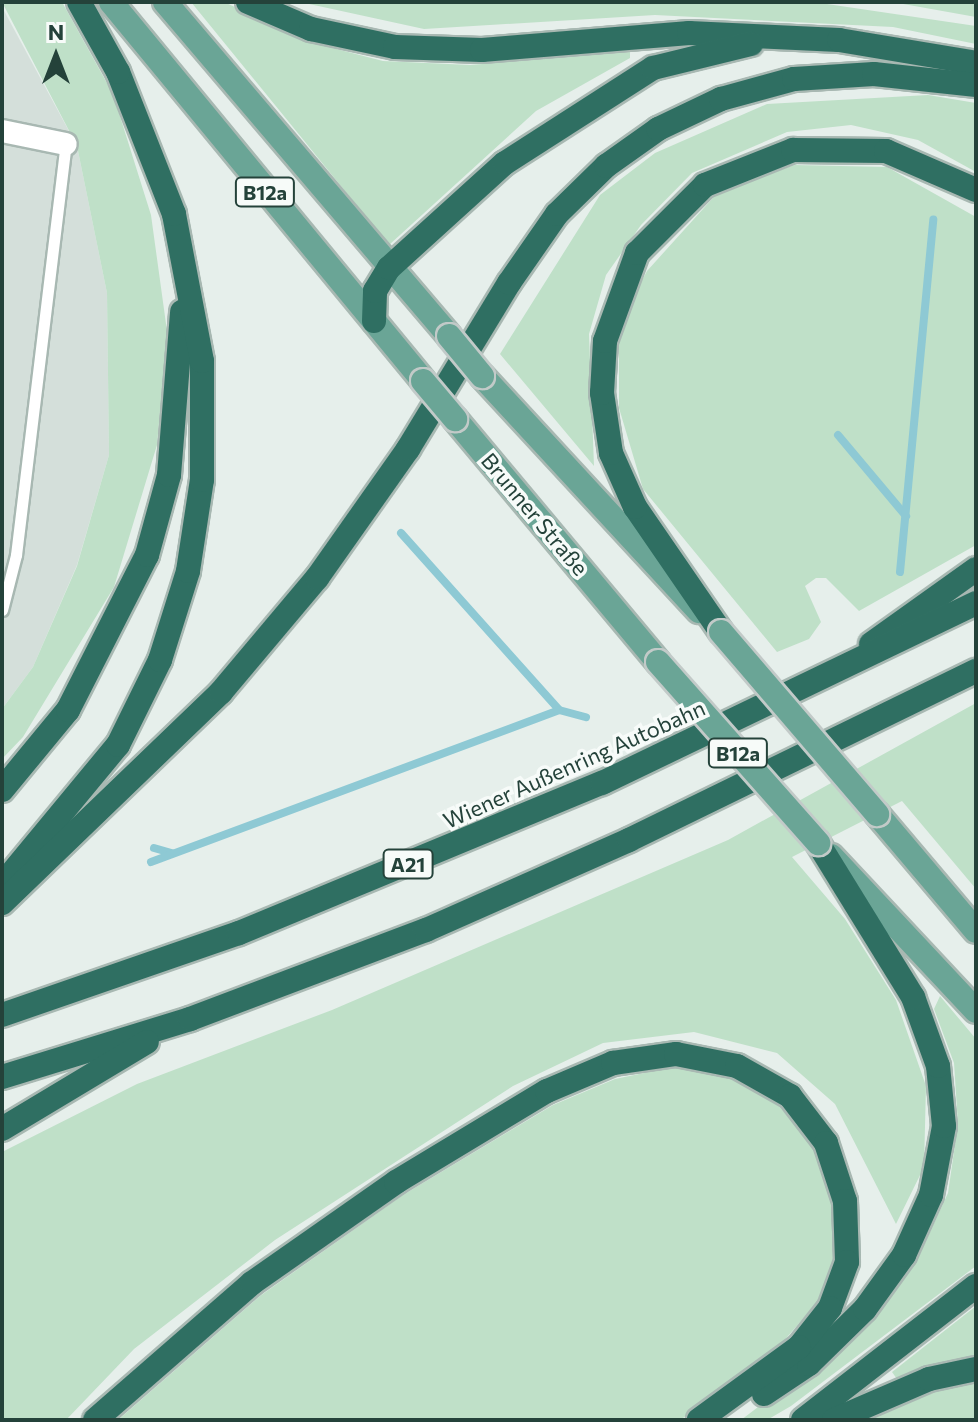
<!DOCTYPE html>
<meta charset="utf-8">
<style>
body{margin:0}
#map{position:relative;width:978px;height:1422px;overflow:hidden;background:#e6efeb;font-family:Commissioner,sans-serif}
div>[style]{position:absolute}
.built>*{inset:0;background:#d4dfda}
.green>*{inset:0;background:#bfe0c8}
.stream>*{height:8px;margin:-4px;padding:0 4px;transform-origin:4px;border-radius:4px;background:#8ec9d4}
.roads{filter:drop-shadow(2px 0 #a8b8b2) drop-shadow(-2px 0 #a8b8b2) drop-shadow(0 2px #a8b8b2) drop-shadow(0 -2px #a8b8b2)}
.lane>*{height:11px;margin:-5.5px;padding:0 5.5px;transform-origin:5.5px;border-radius:5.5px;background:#fff}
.street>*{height:22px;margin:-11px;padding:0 11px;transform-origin:11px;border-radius:11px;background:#fff}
.primary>*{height:24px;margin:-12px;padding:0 12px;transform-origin:12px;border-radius:12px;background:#6aa596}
.highway>*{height:24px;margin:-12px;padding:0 12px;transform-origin:12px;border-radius:12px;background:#2f6f62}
.bridges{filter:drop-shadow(2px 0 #c2cac8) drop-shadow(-2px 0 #c2cac8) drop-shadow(0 2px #c2cac8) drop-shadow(0 -2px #c2cac8)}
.primary-bridge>*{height:24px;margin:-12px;padding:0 12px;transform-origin:12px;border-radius:12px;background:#6aa596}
span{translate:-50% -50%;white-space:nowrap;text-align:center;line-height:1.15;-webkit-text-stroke:7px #f7fbf9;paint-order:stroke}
.shield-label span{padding:2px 6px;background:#f7fbf9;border:2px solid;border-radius:6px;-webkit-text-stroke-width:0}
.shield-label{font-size:20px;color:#24423a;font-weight:700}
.street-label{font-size:22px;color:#24423a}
.frame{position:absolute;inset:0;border:4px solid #24423a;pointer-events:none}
.north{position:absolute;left:16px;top:16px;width:80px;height:80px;-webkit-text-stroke:6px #f7fbf9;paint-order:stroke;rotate:0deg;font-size:22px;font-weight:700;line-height:32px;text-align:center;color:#24423a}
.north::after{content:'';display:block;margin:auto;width:28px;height:36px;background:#24423a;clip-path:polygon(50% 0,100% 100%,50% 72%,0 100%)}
</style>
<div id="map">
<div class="built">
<div style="clip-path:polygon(2px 7px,77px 146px,107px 293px,109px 455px,77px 565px,33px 667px,2px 709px)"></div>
</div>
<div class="green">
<div style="clip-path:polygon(2px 2px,62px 2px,113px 94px,151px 215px,167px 331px,157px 445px,114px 587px,23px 737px,2px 759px,2px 709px,33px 667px,77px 566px,109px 455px,107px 293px,77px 146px)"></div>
<div style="clip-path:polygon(191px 2px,224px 2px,313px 43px,383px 61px,470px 65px,630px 52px,630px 58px,536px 111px,389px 245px)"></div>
<div style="clip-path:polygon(300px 2px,827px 4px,976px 26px,976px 44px,893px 27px,655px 15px,424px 29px)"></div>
<div style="clip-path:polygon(892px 2px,976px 2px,976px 17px)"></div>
<div style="clip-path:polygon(928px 95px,976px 103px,976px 172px,918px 140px,851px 125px,787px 132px,692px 173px,641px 225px,606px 275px,589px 334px,594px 466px,500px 354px,600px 195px,655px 153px,767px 104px)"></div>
<div style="clip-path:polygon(795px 165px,887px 167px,976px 217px,976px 545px,859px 611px,826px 578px,816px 578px,805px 586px,821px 622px,809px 639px,777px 652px,643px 489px,619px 408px,619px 324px,647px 271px,721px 189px)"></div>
<div style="clip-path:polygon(976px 703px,976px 889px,902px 801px,792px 857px,845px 919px,896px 1000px,926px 1086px,924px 1167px,896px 1224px,835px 1104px,777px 1053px,694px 1032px,603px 1043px,513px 1086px,275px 1240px,134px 1349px,66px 1420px,2px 1420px,2px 1152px,137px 1084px,332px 1010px,728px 840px)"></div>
<div style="clip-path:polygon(940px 996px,976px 1039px,976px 1266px,791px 1406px,767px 1420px,741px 1420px,872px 1320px,919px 1256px,948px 1193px,958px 1124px,954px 1063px,934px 1009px)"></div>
<div style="clip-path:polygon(678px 1066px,728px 1076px,778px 1105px,813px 1145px,833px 1199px,835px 1257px,819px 1300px,764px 1364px,680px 1420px,118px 1420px,260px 1296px,403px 1195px,553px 1105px,615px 1079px)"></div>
<div style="clip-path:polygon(976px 1306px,976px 1356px,897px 1379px,892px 1372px)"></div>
<div style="clip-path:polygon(976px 1380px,976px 1420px,864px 1420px,919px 1397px)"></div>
</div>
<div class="stream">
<div style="left:838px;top:435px;width:106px;rotate:50deg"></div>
<div style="left:401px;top:533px;width:237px;rotate:48.2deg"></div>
<div style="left:559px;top:710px;width:28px;rotate:15deg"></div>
<div style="left:900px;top:572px;width:354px;rotate:-84.6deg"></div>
<div style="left:154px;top:848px;width:19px;rotate:16deg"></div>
<div style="left:151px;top:862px;width:435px;rotate:-20.4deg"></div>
</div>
<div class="roads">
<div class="lane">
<div style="left:2px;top:610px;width:57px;rotate:-75.7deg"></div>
<div style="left:16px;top:555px;width:414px;rotate:-83.1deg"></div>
</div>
<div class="street">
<div style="left:2px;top:131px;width:65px;rotate:11.5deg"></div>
</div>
<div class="primary">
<div style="left:111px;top:2px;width:491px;rotate:50.5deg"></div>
<div style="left:165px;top:2px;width:438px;rotate:49.6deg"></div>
<div style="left:482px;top:376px;width:320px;rotate:47.3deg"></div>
<div style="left:455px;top:419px;width:317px;rotate:50.1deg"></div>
<div style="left:877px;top:814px;width:153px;rotate:49.8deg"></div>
<div style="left:831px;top:856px;width:212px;rotate:46.9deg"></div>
</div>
<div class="highway">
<div style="left:248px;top:2px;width:69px;rotate:23.2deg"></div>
<div style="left:311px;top:29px;width:86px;rotate:12.1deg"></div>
<div style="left:395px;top:47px;width:87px;rotate:2deg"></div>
<div style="left:482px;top:50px;width:208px;rotate:-4.7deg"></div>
<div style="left:689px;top:33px;width:150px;rotate:2.7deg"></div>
<div style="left:839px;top:40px;width:139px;rotate:9.5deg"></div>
<div style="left:374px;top:321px;width:30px;rotate:-88deg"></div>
<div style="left:375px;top:291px;width:27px;rotate:-59deg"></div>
<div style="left:389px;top:268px;width:156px;rotate:-42.2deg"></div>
<div style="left:505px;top:163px;width:176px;rotate:-32.7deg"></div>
<div style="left:653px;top:68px;width:101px;rotate:-13.8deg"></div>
<div style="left:721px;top:632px;width:152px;rotate:-124.5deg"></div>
<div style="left:635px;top:507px;width:59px;rotate:-114deg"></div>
<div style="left:611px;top:453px;width:61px;rotate:-98.5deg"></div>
<div style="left:602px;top:393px;width:52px;rotate:-86.7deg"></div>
<div style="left:605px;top:341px;width:94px;rotate:-70deg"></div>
<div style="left:637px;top:253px;width:96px;rotate:-45deg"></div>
<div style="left:705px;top:185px;width:95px;rotate:-21.7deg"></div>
<div style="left:793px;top:150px;width:93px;rotate:0.6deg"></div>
<div style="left:886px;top:151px;width:98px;rotate:23.4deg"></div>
<div style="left:871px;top:644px;width:129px;rotate:-35.5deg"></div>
<div style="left:2px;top:790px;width:104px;rotate:-50.5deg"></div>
<div style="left:68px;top:710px;width:174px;rotate:-63deg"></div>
<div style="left:147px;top:555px;width:83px;rotate:-74.6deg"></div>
<div style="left:169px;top:475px;width:164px;rotate:-85.4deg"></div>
<div style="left:2px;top:885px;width:182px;rotate:-50.4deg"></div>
<div style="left:118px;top:745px;width:95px;rotate:-63.7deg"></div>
<div style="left:160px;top:660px;width:93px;rotate:-72.5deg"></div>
<div style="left:188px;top:571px;width:92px;rotate:-81.3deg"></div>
<div style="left:202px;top:480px;width:119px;rotate:-90deg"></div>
<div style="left:202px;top:361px;width:150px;rotate:-100.8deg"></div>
<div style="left:174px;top:214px;width:153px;rotate:-111.5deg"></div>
<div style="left:118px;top:72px;width:80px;rotate:-119.1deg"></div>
<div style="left:2px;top:903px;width:304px;rotate:-43.9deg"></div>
<div style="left:221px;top:692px;width:149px;rotate:-49.9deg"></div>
<div style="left:317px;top:578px;width:158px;rotate:-54.8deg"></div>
<div style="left:408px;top:449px;width:194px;rotate:-58.7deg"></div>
<div style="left:509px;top:283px;width:84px;rotate:-55.2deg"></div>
<div style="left:557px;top:214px;width:69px;rotate:-44.4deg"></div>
<div style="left:606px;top:166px;width:64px;rotate:-35.4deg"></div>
<div style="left:658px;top:129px;width:70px;rotate:-25.5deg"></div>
<div style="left:721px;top:99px;width:76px;rotate:-15.3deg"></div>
<div style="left:794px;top:79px;width:80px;rotate:-3.6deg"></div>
<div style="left:874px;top:74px;width:103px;rotate:6.2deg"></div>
<div style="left:2px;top:1015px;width:251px;rotate:-19.1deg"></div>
<div style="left:239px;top:933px;width:393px;rotate:-22.5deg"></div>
<div style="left:602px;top:783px;width:415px;rotate:-25.7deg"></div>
<div style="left:2px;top:1077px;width:197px;rotate:-17.1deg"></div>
<div style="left:190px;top:1019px;width:252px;rotate:-20.7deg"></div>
<div style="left:426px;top:930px;width:222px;rotate:-23.9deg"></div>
<div style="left:629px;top:840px;width:386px;rotate:-26deg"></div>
<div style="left:2px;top:1129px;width:169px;rotate:-31deg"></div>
<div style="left:764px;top:1394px;width:54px;rotate:-33.7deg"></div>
<div style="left:809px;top:1364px;width:78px;rotate:-44.5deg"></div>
<div style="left:865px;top:1309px;width:67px;rotate:-54.2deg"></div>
<div style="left:904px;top:1255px;width:66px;rotate:-65.8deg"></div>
<div style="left:931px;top:1195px;width:70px;rotate:-79.3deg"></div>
<div style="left:944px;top:1126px;width:60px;rotate:-95.7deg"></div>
<div style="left:938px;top:1066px;width:73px;rotate:-109.9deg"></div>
<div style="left:913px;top:997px;width:181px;rotate:-121.7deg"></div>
<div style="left:95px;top:1420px;width:208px;rotate:-41.1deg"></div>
<div style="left:252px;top:1283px;width:176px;rotate:-35deg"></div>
<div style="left:396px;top:1182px;width:176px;rotate:-31.1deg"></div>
<div style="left:547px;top:1091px;width:72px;rotate:-23deg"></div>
<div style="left:613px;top:1063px;width:64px;rotate:-8.1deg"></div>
<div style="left:676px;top:1054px;width:62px;rotate:11.1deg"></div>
<div style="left:737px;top:1066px;width:61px;rotate:29.5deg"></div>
<div style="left:790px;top:1096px;width:59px;rotate:52.5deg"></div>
<div style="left:826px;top:1143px;width:61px;rotate:71.9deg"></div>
<div style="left:845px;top:1201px;width:61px;rotate:88.1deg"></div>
<div style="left:847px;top:1262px;width:49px;rotate:110.3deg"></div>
<div style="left:830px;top:1308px;width:50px;rotate:128.5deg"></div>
<div style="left:799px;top:1347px;width:124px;rotate:143.9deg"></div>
<div style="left:803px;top:1420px;width:219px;rotate:-37.8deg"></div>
<div style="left:834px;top:1420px;width:103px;rotate:-23.3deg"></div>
<div style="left:929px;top:1379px;width:48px;rotate:-12deg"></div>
</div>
</div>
<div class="bridges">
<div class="primary-bridge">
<div style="left:449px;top:336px;width:52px;rotate:50.5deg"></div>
<div style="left:423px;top:381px;width:50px;rotate:49.9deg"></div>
<div style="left:721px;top:632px;width:240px;rotate:49.4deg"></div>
<div style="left:658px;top:662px;width:242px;rotate:48.5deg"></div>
</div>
</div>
<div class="shield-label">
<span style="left:265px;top:192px">B12a</span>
<span style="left:738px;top:753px">B12a</span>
<span style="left:408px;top:864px">A21</span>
</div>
<div class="street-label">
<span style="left:535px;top:514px;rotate:50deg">Brunner Straße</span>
<span style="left:574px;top:764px;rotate:-24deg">Wiener Außenring Autobahn</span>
</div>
<div class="frame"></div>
<div class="north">N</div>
</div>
